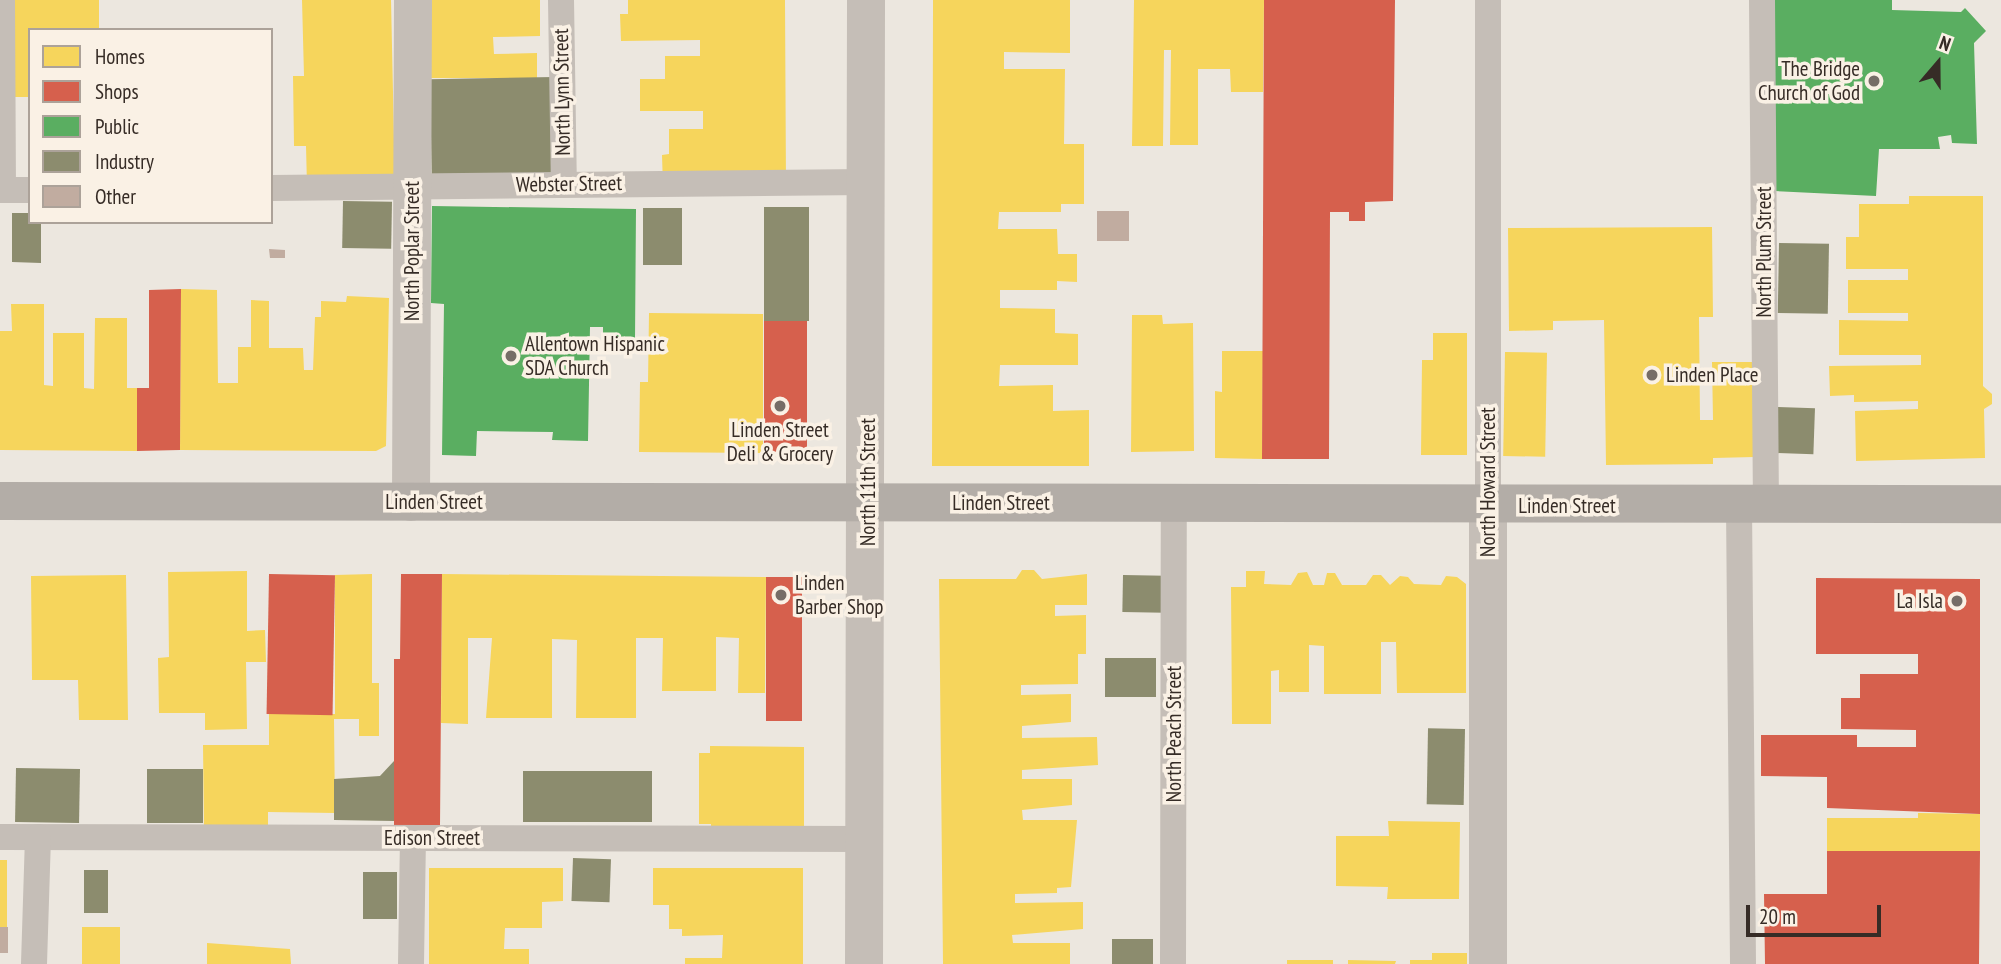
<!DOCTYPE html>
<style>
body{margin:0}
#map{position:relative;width:2001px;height:964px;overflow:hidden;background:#ece7df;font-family:"PT Sans Narrow",sans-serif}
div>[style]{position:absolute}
.homes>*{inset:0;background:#f6d55c;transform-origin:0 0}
.shops>*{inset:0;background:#d6604d;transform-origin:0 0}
.public>*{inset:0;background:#5aae61}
.industry>*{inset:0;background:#8c8c6e;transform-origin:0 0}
.building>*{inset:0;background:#c1aca0;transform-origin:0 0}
.lane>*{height:26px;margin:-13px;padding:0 13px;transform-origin:13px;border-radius:13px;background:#c5beb7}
.street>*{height:38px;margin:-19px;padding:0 19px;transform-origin:19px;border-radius:19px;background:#c5beb7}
.primary>*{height:38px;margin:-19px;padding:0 19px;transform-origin:19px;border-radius:19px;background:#b3ada7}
.dots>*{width:19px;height:19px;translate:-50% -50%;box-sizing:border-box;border:4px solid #faf1e5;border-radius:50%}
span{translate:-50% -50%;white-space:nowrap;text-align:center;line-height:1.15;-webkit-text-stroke:7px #faf1e5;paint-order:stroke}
.poi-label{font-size:21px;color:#362c26}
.right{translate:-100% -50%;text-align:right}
.left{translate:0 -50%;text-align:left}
.street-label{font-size:21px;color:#362c26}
.legend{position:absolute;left:28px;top:28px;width:245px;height:196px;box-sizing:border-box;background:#faf1e5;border:2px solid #aca299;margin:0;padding:9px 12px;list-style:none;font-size:21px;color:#362c26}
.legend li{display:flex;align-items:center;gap:14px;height:35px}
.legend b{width:35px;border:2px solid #aca299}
.north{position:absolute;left:1903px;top:28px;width:70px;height:70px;-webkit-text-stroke:5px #faf1e5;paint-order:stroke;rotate:20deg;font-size:19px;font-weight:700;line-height:28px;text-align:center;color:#362c26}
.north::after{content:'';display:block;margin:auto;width:24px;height:32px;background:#362c26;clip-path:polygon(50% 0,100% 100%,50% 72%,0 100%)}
.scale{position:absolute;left:1746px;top:905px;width:135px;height:32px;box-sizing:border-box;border:4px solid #362c26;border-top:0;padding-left:9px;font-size:21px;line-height:24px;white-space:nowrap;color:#362c26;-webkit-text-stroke:5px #faf1e5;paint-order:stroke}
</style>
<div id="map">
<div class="homes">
<div style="clip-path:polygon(10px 0,99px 0,99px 30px,30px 30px,30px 97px,10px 97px)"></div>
<div style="clip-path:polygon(302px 0,391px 0,395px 185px,307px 186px,306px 146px,294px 146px,293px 76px,304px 76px)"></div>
<div style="clip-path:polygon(430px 0,540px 0,540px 36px,493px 37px,494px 54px,537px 53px,537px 78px,430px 78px)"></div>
<div style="clip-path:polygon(628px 0,785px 0,786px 186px,663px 187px,662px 155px,669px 154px,669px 129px,703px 129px,703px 111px,640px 111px,640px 79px,665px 79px,665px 56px,700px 56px,700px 40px,621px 41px,620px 14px,628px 14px)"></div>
<div style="clip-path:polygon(933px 0,1070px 0,1070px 53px,1004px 52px,1004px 69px,1065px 69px,1064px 144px,1084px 144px,1084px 204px,1061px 204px,1061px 212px,999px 212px,998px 229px,1057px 229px,1058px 254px,1077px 254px,1077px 282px,1057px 281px,1057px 290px,1000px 290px,1000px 308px,1055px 309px,1055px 333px,1078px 334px,1078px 365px,1000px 365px,999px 386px,1053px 385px,1053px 411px,1089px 410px,1089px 466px,932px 466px)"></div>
<div style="clip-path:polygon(1134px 0,1264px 0,1263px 92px,1231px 92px,1230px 69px,1198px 69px,1198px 145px,1170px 145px,1171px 50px,1164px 50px,1163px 146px,1132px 146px)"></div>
<div style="clip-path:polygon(1909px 196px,1983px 196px,1983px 386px,1992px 394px,1992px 404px,1984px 409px,1985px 458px,1856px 461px,1855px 411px,1918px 409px,1918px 401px,1854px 402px,1854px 395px,1830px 396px,1829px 366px,1921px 365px,1921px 355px,1839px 355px,1839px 320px,1908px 321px,1908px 313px,1848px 313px,1848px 280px,1908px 280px,1908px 269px,1846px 269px,1846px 237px,1859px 237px,1859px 204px,1909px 204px)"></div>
<div style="clip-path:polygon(1712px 227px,1713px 317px,1699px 317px,1700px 420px,1713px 420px,1712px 362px,1753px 362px,1754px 457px,1713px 458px,1713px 464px,1606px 465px,1604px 320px,1553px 321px,1553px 330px,1509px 331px,1508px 228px)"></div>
<div style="clip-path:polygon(181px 289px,217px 290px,218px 383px,238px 383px,238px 347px,251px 347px,251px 300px,269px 301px,269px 348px,303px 348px,304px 370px,313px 370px,315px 317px,321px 317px,321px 301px,346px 302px,347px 296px,389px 298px,386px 446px,376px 451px,180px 450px)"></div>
<div style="clip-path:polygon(11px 304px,44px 304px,44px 385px,53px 386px,53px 333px,84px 333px,84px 388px,94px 389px,95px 318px,127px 318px,127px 388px,137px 388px,137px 451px,0 450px,0 331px,12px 331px)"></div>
<div style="clip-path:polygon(649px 313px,763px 314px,763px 453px,639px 452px,640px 382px,648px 382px)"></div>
<div style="clip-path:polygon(1132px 315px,1162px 315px,1163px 324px,1193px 323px,1194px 451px,1131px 452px)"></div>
<div style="clip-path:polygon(1433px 333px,1467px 333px,1467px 455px,1421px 455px,1422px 360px,1433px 360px)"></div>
<div style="clip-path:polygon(1222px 351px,1263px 351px,1262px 459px,1215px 458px,1215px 391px,1222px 392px)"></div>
<div style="left:1505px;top:352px;width:42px;height:104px;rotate:1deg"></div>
<div style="clip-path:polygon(1022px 570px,1034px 570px,1042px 579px,1087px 574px,1087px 605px,1055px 605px,1055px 616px,1086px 615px,1086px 654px,1078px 654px,1078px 684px,1021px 685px,1021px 695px,1071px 694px,1071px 722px,1022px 726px,1022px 738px,1097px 737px,1098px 765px,1022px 770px,1022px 779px,1072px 779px,1072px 805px,1022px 810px,1023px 820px,1077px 820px,1071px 887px,1057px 888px,1057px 893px,1015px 894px,1015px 903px,1083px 902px,1083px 929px,1012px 935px,1013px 943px,1070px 943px,1070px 964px,943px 964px,939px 579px,1016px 579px)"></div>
<div style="clip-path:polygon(247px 571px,247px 631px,265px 630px,266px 662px,246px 662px,247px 729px,205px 730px,205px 713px,159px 713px,158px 658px,169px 657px,168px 572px)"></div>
<div style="clip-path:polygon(1246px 571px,1265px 571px,1264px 584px,1291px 585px,1298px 573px,1307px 572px,1313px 585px,1324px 585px,1327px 573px,1335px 573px,1342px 585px,1366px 585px,1373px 575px,1381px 575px,1390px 585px,1400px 576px,1408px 577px,1414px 584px,1441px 585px,1446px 576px,1457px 577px,1466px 584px,1466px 693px,1397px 693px,1396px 642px,1381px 642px,1381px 694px,1324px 694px,1324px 646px,1309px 645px,1309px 692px,1279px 692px,1279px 670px,1271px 671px,1271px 724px,1232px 724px,1231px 587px,1246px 587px)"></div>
<div style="clip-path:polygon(372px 574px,372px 683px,379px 683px,379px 736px,359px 736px,359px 719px,334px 719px,335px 813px,268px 812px,268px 826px,204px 827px,203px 745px,269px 745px,269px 714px,335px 714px,335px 575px)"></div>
<div style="clip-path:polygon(442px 574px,766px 577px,765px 693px,738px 693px,739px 638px,716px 637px,716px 691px,662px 691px,663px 638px,636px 638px,636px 718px,576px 718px,577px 640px,552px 639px,552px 718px,486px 718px,492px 638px,468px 638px,468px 724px,441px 723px)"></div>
<div style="clip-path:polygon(126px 575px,128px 720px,79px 720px,78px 680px,32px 680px,31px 576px)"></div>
<div style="clip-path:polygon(710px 746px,804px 747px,804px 828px,711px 828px,711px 824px,699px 824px,699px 753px,710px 753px)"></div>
<div style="clip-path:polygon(1918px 813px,1980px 814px,1980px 851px,1827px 851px,1827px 818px,1918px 818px)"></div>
<div style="clip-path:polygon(1388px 821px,1460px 822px,1459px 899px,1387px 899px,1388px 887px,1336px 886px,1336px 836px,1389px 836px)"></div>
<div style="left:0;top:860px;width:7px;height:67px"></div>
<div style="clip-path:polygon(429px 868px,563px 868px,563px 901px,542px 902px,542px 928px,505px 928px,504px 949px,529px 949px,529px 964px,429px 964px)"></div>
<div style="clip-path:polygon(653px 868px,803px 868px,803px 964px,685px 964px,685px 958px,722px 958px,723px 935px,682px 936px,682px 929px,669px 929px,669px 905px,653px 905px)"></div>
<div style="left:82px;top:927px;width:38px;height:37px"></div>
<div style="clip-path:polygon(207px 943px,290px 949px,291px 964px,207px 964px)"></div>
<div style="clip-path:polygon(1432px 953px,1467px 953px,1467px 964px,1410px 964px,1410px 960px,1432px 960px)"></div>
<div style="left:1287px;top:960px;width:46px;height:4px"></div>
<div style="clip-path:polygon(1348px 960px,1396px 961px,1395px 964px,1348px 964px)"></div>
</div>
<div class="shops">
<div style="clip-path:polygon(1264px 0,1395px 0,1393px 201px,1365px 202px,1365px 221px,1349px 221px,1349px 212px,1330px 212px,1329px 459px,1262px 459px)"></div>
<div style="clip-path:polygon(181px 289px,180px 450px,137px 451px,137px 388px,149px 388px,149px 290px)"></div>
<div style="left:764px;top:321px;width:43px;height:132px"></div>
<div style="left:269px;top:574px;width:66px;height:140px;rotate:1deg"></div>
<div style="clip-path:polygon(401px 574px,442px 574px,440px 828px,394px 827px,394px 659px,400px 659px)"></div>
<div style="left:766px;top:577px;width:36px;height:144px"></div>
<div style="clip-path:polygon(1816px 578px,1980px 579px,1980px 814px,1827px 808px,1827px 777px,1761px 776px,1761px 735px,1857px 735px,1857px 747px,1916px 747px,1916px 730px,1841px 729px,1841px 698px,1860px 698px,1860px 674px,1918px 674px,1918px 654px,1816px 654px)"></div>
<div style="clip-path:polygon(1827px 851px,1980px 851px,1979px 964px,1765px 964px,1764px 894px,1827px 894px)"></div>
</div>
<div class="public">
<div style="clip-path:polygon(1774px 0,1892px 0,1892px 10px,1961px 12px,1965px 8px,1986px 31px,1974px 43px,1977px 144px,1952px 143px,1951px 135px,1938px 137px,1940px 149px,1879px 149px,1876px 196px,1775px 191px)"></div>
<div style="clip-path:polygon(432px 206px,636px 209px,635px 340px,603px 340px,603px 327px,590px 327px,588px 441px,552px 440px,553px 432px,477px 431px,476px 456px,442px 455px,444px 304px,431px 303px)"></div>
</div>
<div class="industry">
<div style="left:554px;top:77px;width:110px;height:124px;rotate:89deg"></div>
<div style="left:343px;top:201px;width:49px;height:47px;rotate:1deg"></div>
<div style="left:764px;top:207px;width:45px;height:114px"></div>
<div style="left:643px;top:208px;width:39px;height:57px"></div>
<div style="clip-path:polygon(12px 213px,30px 213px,30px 222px,41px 222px,41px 263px,12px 262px)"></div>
<div style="left:1779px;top:243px;width:50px;height:70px;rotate:1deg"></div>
<div style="left:1777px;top:407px;width:38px;height:46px;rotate:2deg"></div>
<div style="left:1123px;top:575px;width:42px;height:37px;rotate:1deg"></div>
<div style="left:1105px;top:658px;width:51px;height:39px"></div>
<div style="left:1465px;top:729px;width:76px;height:37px;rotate:91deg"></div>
<div style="clip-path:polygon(394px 761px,394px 821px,334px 820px,334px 779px,380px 776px)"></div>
<div style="left:16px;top:768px;width:64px;height:54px;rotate:1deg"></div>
<div style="left:147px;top:769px;width:56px;height:54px"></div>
<div style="left:652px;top:771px;width:51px;height:129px;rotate:90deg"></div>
<div style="left:573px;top:858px;width:38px;height:43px;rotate:2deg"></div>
<div style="left:84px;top:870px;width:24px;height:43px"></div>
<div style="left:363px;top:872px;width:34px;height:47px"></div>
<div style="left:1112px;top:939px;width:41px;height:25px"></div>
</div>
<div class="building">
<div style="left:1097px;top:211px;width:32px;height:30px"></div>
<div style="clip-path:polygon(269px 249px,285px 250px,285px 258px,270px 258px)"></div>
<div style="left:0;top:927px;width:8px;height:26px"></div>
</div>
<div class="lane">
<div style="left:2px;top:0;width:190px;rotate:89.7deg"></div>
<div style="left:561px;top:0;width:184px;rotate:89.1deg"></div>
<div style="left:1488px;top:0;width:507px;rotate:90deg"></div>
<div style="left:1762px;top:0;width:505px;rotate:89.55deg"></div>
<div style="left:271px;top:188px;width:595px;rotate:-0.58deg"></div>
<div style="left:0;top:190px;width:30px"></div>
<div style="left:1739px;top:505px;width:459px;rotate:89.5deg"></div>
<div style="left:0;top:837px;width:865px;rotate:0.13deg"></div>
<div style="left:34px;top:964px;width:127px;rotate:-88.2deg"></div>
<div style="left:411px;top:964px;width:126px;rotate:-89.1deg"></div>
<div style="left:1173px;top:964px;width:460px;rotate:-89.9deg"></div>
</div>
<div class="street">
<div style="left:411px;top:502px;width:502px;rotate:-89.77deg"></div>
<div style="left:1488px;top:507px;width:457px;rotate:90deg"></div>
<div style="left:864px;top:964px;width:964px;rotate:-89.88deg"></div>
</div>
<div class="primary">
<div style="left:0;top:501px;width:2001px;rotate:0.09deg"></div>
</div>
<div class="dots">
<div style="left:1874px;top:81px;background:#766d67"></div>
<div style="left:511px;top:356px;background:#766d67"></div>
<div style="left:1652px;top:375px;background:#766d67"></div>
<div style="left:780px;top:406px;background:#766d67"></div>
<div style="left:781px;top:595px;background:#766d67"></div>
<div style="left:1957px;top:601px;background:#766d67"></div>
</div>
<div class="poi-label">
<span class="right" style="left:1860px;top:81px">The Bridge<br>Church of God</span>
<span class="left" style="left:525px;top:356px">Allentown Hispanic<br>SDA Church</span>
<span class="left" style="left:1666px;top:375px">Linden Place</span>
<span style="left:780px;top:442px">Linden Street<br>Deli &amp; Grocery</span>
<span class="left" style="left:795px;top:595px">Linden<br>Barber Shop</span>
<span class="right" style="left:1943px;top:601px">La Isla</span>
</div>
<div class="street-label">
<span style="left:562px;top:92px;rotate:-91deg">North Lynn Street</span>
<span style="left:569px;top:184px;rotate:-1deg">Webster Street</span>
<span style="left:412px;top:251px;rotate:-90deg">North Poplar Street</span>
<span style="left:1764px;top:252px;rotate:-90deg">North Plum Street</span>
<span style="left:868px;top:482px;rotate:-90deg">North 11th Street</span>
<span style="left:1488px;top:482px;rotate:-90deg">North Howard Street</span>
<span style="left:434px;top:502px">Linden Street</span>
<span style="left:1001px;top:503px">Linden Street</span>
<span style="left:1567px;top:506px">Linden Street</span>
<span style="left:1174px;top:734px;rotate:-90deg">North Peach Street</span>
<span style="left:432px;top:838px">Edison Street</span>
</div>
<ul class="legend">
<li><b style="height:19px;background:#f6d55c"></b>Homes</li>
<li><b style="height:19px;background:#d6604d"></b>Shops</li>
<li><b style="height:19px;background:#5aae61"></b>Public</li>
<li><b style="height:19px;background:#8c8c6e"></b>Industry</li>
<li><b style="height:19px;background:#c1aca0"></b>Other</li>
</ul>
<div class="north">N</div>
<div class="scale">20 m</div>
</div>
